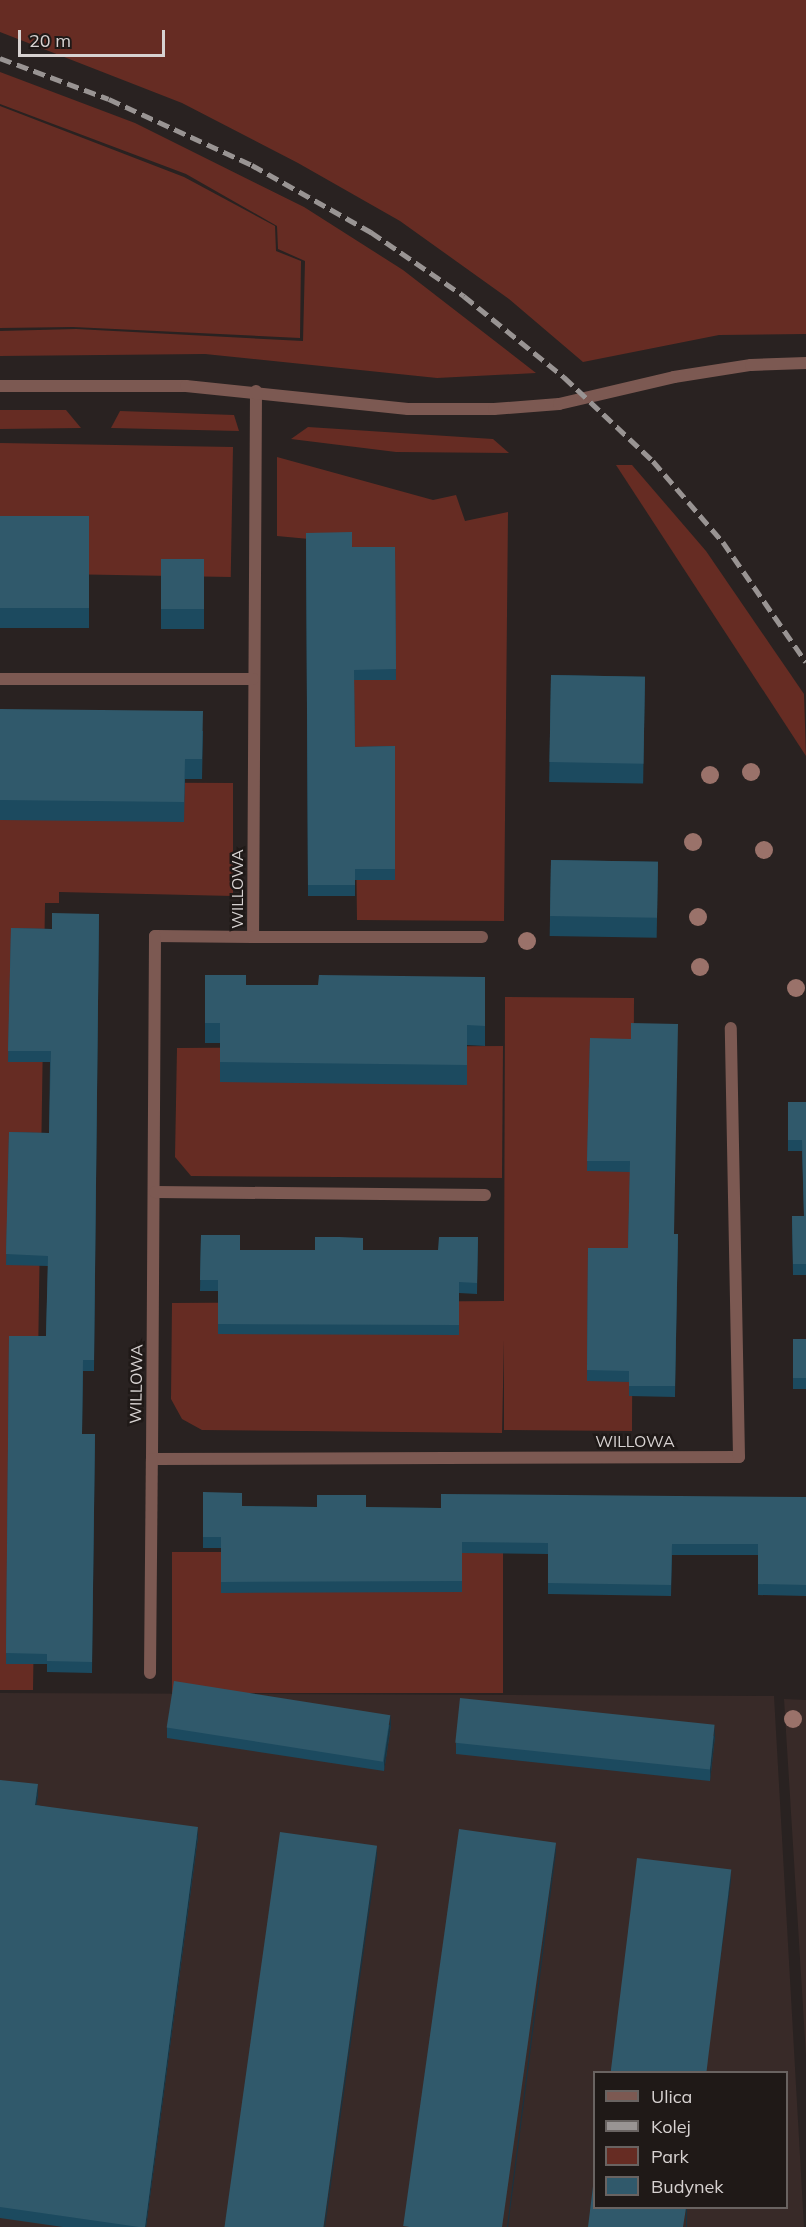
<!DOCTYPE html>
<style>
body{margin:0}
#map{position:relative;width:806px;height:2227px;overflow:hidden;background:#292221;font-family:Mulish,sans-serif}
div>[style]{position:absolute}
.built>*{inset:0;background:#382a28}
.green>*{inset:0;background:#662c23;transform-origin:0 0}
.service>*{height:12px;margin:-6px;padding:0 6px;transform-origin:6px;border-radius:6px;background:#7c5952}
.minor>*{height:12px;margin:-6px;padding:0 6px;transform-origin:6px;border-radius:6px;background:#7c5952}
.rail>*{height:4.5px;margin-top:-2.25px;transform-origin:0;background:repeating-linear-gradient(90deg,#999493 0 12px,transparent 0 18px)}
.trees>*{width:18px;height:18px;margin:-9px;border-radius:50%;background:#9a726a}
.wall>*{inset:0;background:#1c4a5f;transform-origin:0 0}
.shaded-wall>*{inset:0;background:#193441;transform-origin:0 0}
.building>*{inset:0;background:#30596b;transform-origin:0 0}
span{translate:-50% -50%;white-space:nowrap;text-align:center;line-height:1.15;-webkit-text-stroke:5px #1f1917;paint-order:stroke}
.street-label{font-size:16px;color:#d7d2d1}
.legend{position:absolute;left:593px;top:2071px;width:195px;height:138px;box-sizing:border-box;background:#1f1917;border:2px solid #696361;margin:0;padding:8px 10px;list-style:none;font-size:18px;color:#d7d2d1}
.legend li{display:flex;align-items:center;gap:12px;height:30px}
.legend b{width:30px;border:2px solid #696361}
.scale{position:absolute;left:18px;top:30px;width:147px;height:27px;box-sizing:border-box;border:3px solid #d7d2d1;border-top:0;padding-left:8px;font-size:18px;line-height:21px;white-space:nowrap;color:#d7d2d1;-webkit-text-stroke:4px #1f1917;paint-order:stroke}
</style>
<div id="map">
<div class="built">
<div style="clip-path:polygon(evenodd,0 1693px,774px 1696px,804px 2227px,0 2227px,0 1693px,594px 2072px,786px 2072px,786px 2208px,594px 2208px,594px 2072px)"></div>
<div style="clip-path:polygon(784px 1699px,806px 1700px,806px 2056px)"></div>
</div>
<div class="green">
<div style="clip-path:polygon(0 0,806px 0,806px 334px,719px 335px,583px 362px,509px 299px,400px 221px,298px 163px,182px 103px,0 32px)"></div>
<div style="clip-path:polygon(0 72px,135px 123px,304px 207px,403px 270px,536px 373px,437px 378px,205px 354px,0 356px,0 331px,76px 329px,303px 341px,305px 261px,278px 249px,277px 226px,186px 174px,0 104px)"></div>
<div style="clip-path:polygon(0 106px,184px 177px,275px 226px,276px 251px,301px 261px,300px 338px,73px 327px,0 328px)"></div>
<div style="clip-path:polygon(0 410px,66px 410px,81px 428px,0 429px)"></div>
<div style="clip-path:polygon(120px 411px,234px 415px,239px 431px,111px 428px)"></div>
<div style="clip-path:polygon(308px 427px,493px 439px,509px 453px,396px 452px,291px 439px)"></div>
<div style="left:233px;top:447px;width:130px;height:233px;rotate:91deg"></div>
<div style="clip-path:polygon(277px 457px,433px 500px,456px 495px,465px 521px,508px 512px,504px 921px,357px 920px,352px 543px,277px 536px)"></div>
<div style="clip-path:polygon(616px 465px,632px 465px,706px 551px,804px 694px,806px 756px)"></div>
<div style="clip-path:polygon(0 782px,233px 783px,233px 896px,59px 892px,59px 903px,45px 903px,33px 1690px,0 1690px)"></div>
<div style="clip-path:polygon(505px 997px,634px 998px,632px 1431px,504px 1430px,504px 1340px,502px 1433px,202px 1430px,182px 1419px,171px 1399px,172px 1303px,504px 1301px)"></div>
<div style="clip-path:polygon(503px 1046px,502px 1178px,191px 1176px,175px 1157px,177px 1048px)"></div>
<div style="left:503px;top:1552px;width:141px;height:331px;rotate:90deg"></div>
</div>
<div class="service">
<div style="left:256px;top:391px;width:546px;rotate:90.31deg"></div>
<div style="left:253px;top:937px;width:98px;rotate:-179.4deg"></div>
<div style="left:155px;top:936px;width:523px;rotate:90.33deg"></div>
<div style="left:152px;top:1459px;width:587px;rotate:-0.2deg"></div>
<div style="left:739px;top:1457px;width:429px;rotate:-91.1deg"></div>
<div style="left:0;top:679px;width:253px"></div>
<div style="left:253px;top:937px;width:229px"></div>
<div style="left:155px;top:1192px;width:330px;rotate:0.5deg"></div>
<div style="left:150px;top:1673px;width:214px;rotate:-89.5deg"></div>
</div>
<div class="minor">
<div style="left:0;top:386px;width:186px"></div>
<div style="left:186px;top:386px;width:223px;rotate:5.9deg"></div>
<div style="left:408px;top:409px;width:86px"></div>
<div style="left:494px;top:409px;width:65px;rotate:-4.4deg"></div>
<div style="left:559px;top:404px;width:118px;rotate:-13.2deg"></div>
<div style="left:674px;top:377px;width:78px;rotate:-8.9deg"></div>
<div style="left:751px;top:365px;width:55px;rotate:-2.1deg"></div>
</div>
<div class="rail">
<div style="left:0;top:58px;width:116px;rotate:20.6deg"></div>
<div style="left:109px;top:99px;width:157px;rotate:24.8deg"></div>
<div style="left:252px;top:165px;width:137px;rotate:29.4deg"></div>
<div style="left:371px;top:232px;width:113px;rotate:34.5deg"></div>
<div style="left:464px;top:296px;width:129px;rotate:39deg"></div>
<div style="left:564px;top:377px;width:122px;rotate:43.3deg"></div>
<div style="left:653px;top:461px;width:107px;rotate:49.2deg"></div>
<div style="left:723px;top:542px;width:146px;rotate:55.3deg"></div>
</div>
<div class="trees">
<div style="left:751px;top:772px"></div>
<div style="left:710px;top:775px"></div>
<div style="left:693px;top:842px"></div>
<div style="left:764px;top:850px"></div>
<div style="left:698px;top:917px"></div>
<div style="left:527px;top:941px"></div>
<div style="left:700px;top:967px"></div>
<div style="left:796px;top:988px"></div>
<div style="left:793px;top:1719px"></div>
</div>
<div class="wall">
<div style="left:0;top:516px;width:89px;height:112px"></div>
<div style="clip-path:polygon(306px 533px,352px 547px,395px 547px,396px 680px,354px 680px,355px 747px,395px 746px,395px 880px,355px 880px,355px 896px,308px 896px)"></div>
<div style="left:161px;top:559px;width:43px;height:70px"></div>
<div style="left:551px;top:675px;width:94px;height:107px;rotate:1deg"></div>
<div style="clip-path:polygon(0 709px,203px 731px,202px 779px,185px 779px,184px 822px,0 820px)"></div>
<div style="left:551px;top:860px;width:107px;height:76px;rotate:1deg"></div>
<div style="clip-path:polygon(99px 914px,94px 1371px,83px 1371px,82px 1434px,95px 1434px,92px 1673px,47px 1672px,47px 1664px,6px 1664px,9px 1336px,46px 1336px,48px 1266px,6px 1265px,9px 1132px,49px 1133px,50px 1062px,8px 1062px,11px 928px,52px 929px)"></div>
<div style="clip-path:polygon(205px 975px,246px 985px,318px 985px,485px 977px,485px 1046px,467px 1045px,467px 1085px,220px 1082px,220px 1043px,205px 1043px)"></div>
<div style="clip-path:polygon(590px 1038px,674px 1234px,678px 1234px,675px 1397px,629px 1396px,629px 1382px,587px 1381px,588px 1248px,628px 1248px,630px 1172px,587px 1171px)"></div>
<div style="clip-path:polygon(788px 1102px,806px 1102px,806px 1275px,793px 1275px,792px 1216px,804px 1216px,802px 1151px,788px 1151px)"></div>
<div style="clip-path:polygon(201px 1235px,240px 1250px,438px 1250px,478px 1237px,477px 1294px,459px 1293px,459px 1335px,218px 1334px,218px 1291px,200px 1291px)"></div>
<div style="left:806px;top:1339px;width:50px;height:13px;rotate:90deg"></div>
<div style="clip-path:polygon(203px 1492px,242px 1506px,317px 1507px,441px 1508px,806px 1497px,806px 1596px,758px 1595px,758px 1555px,672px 1555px,671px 1596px,548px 1594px,548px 1554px,462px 1553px,462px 1592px,221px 1593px,221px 1548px,203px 1548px)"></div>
<div style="clip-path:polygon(391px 1725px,384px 1771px,167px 1738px,167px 1727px)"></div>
<div style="clip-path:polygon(715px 1736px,710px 1781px,456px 1754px,456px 1743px)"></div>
<div style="clip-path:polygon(0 1780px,38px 1795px,36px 1805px,198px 1837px,146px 2227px,63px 2227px,0 2218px)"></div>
</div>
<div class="shaded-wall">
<div style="clip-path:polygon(391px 1714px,391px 1725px,384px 1771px,384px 1761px)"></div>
<div style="clip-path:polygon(715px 1725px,715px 1736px,710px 1781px,710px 1770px)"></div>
<div style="clip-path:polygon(38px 1784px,38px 1795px,35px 1815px,35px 1805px)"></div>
<div style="clip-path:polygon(198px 1827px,198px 1837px,146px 2227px,145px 2227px)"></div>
<div style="clip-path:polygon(556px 1842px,556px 1852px,508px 2227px,507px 2227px)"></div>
<div style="clip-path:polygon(377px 1846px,377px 1857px,325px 2227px,324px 2227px)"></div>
<div style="clip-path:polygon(731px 1870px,731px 1881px,705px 2073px,704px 2073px)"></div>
<div style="left:686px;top:2208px;width:1px;height:19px"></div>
</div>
<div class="building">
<div style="left:0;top:516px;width:89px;height:92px"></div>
<div style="clip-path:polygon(352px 532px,352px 547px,395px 547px,396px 669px,354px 670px,355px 747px,395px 746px,395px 869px,355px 869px,355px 885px,308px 885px,306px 533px)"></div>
<div style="left:161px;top:559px;width:43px;height:50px"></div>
<div style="left:551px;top:675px;width:94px;height:87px;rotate:1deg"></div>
<div style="clip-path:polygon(0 709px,203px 711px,202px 759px,185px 759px,184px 802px,0 800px)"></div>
<div style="left:551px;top:860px;width:107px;height:56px;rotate:1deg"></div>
<div style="clip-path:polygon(52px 913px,99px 914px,94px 1360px,83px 1360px,82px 1434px,95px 1434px,92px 1662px,47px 1661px,47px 1654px,6px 1653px,9px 1336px,46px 1336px,48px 1256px,6px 1254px,9px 1132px,49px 1133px,51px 1051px,8px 1051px,11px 928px,52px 929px)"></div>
<div style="clip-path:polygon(205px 975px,246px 975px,246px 985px,318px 985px,319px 975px,485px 977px,485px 1026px,467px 1025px,467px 1065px,220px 1062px,220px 1023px,205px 1023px)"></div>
<div style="clip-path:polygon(631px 1023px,678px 1024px,674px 1234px,678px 1234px,675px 1386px,629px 1386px,629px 1371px,587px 1370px,588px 1248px,628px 1248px,630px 1161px,587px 1161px,590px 1038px,631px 1039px)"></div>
<div style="clip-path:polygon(788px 1102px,806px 1102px,806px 1273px,806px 1264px,793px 1264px,792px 1216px,804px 1216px,802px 1140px,788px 1140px)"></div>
<div style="clip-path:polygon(201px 1235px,240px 1235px,240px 1250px,315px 1250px,315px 1237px,339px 1237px,363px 1238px,363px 1250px,438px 1250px,439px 1237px,478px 1237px,477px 1283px,459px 1282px,459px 1325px,218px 1324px,218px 1280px,200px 1280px)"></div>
<div style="left:806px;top:1339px;width:39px;height:13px;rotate:90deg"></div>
<div style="clip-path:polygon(203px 1492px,242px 1493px,242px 1506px,317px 1507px,317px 1495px,366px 1495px,366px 1507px,441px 1508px,441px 1494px,806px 1497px,806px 1585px,758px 1584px,758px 1544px,672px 1544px,671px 1585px,548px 1583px,548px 1543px,462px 1542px,462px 1581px,221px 1582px,221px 1537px,203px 1537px)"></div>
<div style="left:174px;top:1681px;width:219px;height:47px;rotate:9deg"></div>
<div style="left:460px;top:1698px;width:256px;height:45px;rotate:6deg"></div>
<div style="clip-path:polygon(0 1780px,38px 1784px,35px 1805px,198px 1827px,145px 2227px,139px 2227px,0 2207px)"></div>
<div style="left:459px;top:1829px;width:98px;height:401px;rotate:8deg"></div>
<div style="left:280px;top:1832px;width:98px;height:399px;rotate:8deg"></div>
<div style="left:637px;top:1858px;width:95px;height:217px;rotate:7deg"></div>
<div style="clip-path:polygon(594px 2178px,594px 2208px,686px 2208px,683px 2227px,588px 2227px)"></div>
</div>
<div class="street-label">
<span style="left:237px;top:889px;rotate:-90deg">WILLOWA</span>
<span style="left:136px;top:1384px;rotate:-89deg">WILLOWA</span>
<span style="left:635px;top:1441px">WILLOWA</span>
</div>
<ul class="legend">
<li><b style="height:8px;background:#7c5952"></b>Ulica</li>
<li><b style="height:8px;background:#999493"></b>Kolej</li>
<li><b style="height:16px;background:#662c23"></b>Park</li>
<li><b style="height:16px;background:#30596b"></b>Budynek</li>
</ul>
<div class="scale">20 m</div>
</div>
